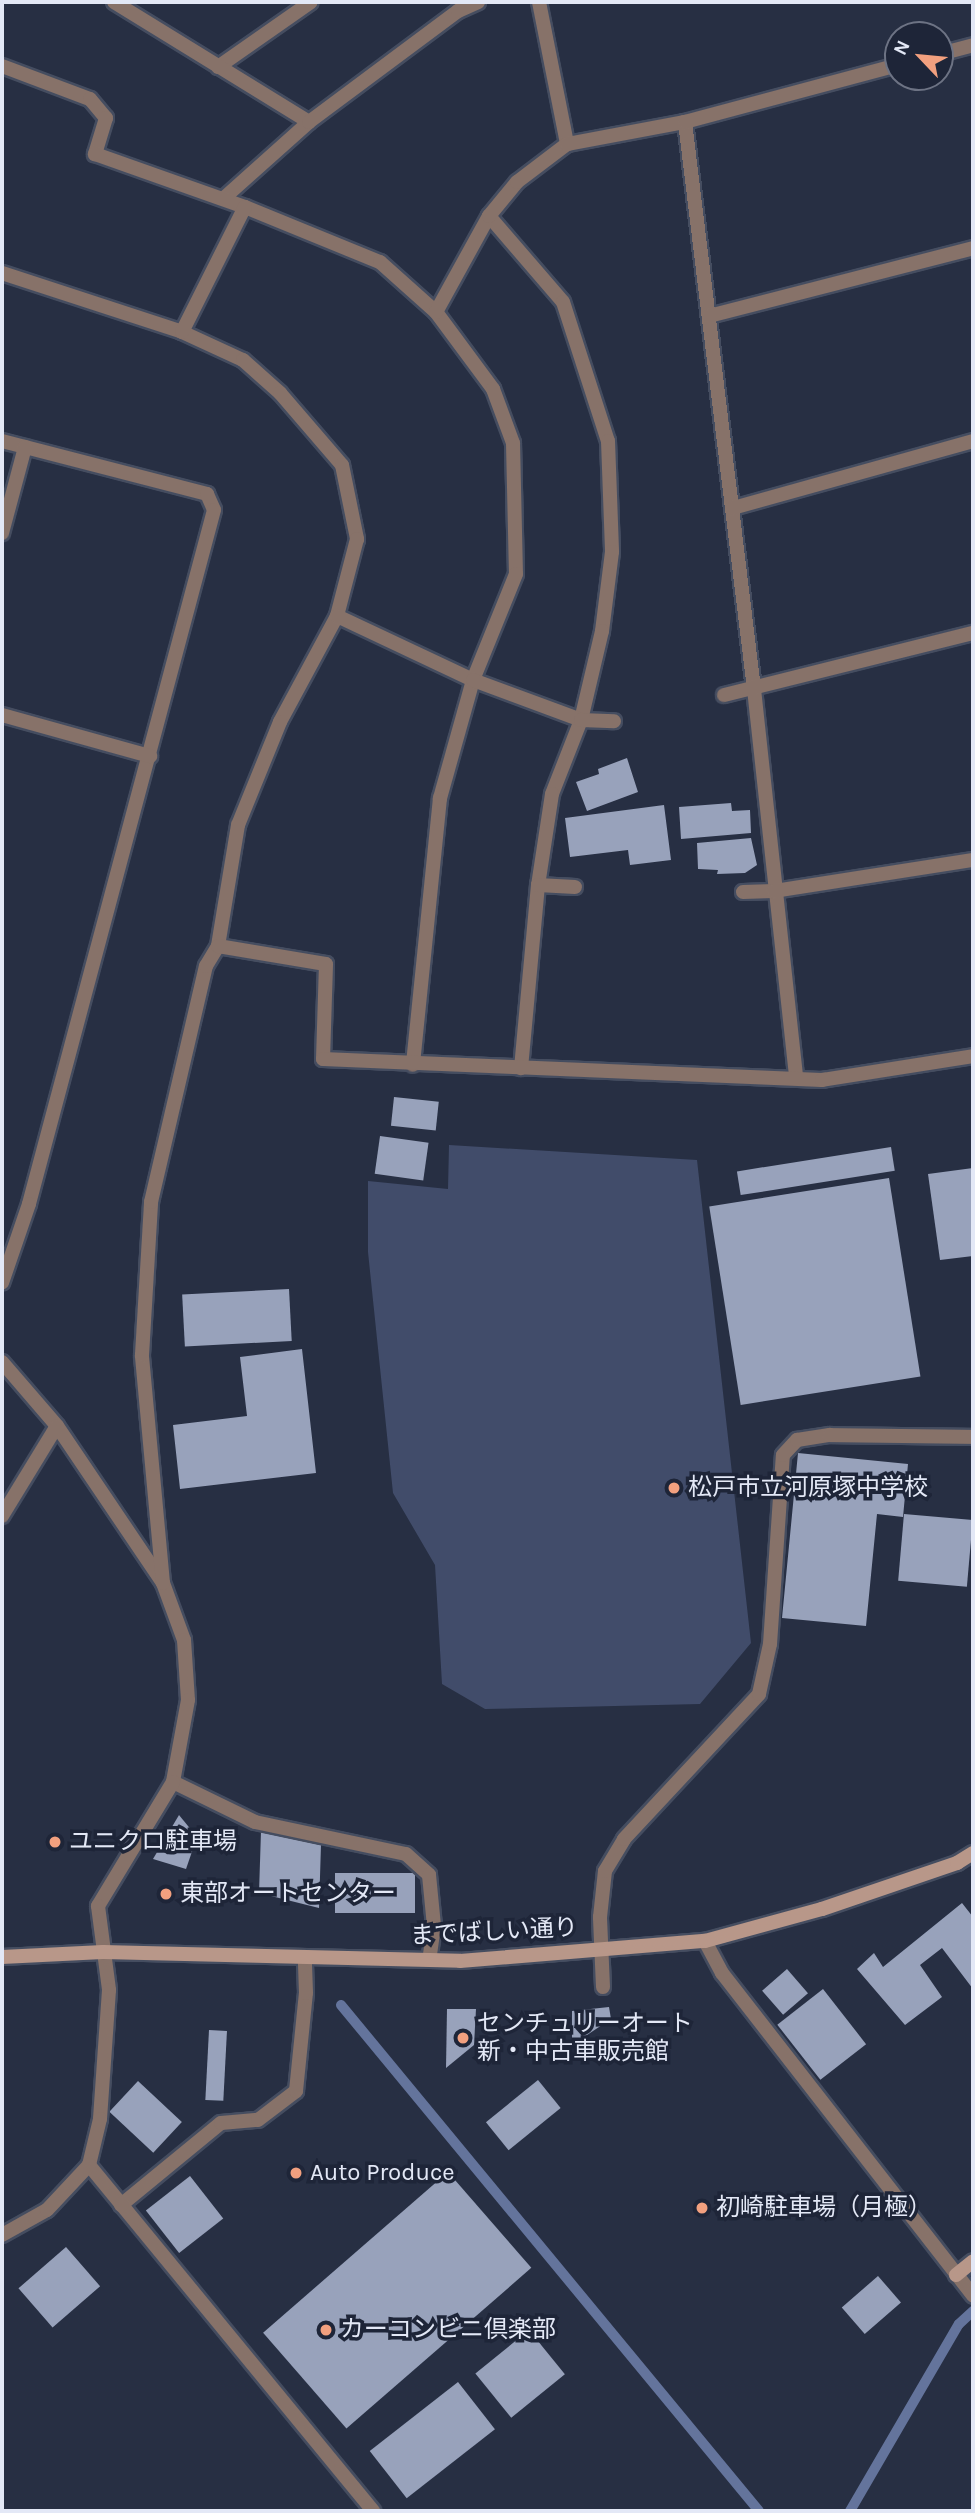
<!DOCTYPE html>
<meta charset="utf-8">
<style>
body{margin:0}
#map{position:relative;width:975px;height:2513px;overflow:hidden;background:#272f43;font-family:Karla,"Noto Sans JP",sans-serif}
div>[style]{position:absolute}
.green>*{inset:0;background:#414c6a}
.stream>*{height:10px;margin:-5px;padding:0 5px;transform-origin:5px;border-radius:5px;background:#64749c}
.building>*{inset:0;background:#98a2bb;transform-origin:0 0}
.roads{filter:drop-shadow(2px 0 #454d60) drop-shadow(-2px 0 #454d60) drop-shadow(0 2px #454d60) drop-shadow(0 -2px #454d60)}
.lane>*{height:14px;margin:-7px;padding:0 7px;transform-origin:7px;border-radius:7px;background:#877269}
.street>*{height:14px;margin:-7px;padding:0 7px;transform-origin:7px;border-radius:7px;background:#877269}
.secondary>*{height:14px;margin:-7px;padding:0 7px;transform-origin:7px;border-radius:7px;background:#b89789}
.dots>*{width:19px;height:19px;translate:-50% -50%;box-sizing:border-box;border:4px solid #1e2538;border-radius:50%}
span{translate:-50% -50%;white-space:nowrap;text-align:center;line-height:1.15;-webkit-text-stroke:7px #1e2538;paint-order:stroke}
.poi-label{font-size:24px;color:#e3e8f6}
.left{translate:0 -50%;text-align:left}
.street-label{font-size:24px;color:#e3e8f6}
.frame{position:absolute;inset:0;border:4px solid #e3e8f6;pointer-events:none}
.north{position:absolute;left:884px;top:21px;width:70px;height:70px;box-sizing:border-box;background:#1e2538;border:2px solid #6d7384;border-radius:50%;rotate:296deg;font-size:19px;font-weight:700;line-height:28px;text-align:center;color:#e3e8f6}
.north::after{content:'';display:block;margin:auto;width:24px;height:32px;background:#f2a07f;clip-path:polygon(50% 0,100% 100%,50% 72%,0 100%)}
</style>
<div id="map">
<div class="green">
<div style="clip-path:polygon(449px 1145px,697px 1160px,751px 1643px,700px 1704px,485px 1709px,442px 1684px,435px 1565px,393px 1493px,368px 1252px,368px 1181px,448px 1189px)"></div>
</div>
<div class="stream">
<div style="left:341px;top:2005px;width:656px;rotate:50.44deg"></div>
<div style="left:850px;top:2511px;width:216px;rotate:-59.8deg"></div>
<div style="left:959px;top:2324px;width:19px;rotate:-43deg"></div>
</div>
<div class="building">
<div style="clip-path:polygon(627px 758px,638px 792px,587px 811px,576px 782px,599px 774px,598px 769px)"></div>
<div style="clip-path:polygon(731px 803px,732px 811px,750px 810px,751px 833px,681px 839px,679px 807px)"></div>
<div style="clip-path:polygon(664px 805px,671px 860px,630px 865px,628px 850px,570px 857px,565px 818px)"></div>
<div style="clip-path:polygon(751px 838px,757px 865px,745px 873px,717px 874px,718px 870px,698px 869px,697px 843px)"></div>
<div style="left:394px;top:1097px;width:45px;height:29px;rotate:6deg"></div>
<div style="left:380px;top:1136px;width:49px;height:38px;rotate:8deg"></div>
<div style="left:891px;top:1147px;width:24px;height:156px;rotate:81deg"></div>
<div style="clip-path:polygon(973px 1168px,973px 1256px,940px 1260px,928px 1174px)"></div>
<div style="left:889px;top:1178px;width:201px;height:182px;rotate:81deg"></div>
<div style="left:289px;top:1289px;width:52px;height:107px;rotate:87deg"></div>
<div style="clip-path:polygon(302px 1349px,316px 1473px,180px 1489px,173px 1425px,247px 1416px,240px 1357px)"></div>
<div style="clip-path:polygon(798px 1453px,908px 1464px,903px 1517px,877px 1514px,866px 1626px,782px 1618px)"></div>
<div style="left:904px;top:1514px;width:69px;height:67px;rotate:5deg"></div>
<div style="clip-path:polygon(179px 1815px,197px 1837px,186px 1869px,153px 1859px)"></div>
<div style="clip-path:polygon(261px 1831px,321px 1845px,319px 1908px,259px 1893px)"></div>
<div style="left:335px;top:1873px;width:80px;height:40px"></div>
<div style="clip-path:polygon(962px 1903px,973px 1917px,973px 1989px,942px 1948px,920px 1965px,942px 1997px,905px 2025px,857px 1969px,874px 1953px,883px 1967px)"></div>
<div style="left:787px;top:1969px;width:32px;height:33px;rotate:49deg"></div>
<div style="left:823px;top:1989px;width:70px;height:58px;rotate:52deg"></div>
<div style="clip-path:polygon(609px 2007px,611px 2019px,572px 2045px,572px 2011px)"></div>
<div style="clip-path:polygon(447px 2009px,476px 2009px,474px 2045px,446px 2068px)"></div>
<div style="left:209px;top:2030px;width:18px;height:70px;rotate:3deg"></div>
<div style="left:538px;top:2080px;width:36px;height:67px;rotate:51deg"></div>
<div style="left:138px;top:2081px;width:60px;height:42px;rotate:43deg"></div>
<div style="left:448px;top:2172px;width:127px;height:245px;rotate:49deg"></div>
<div style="left:190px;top:2176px;width:54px;height:56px;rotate:52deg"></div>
<div style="left:66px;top:2247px;width:52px;height:63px;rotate:49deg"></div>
<div style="left:878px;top:2276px;width:35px;height:48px;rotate:49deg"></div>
<div style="left:529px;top:2330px;width:57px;height:69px;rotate:51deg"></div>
<div style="left:458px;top:2382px;width:60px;height:112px;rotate:52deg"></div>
</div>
<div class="roads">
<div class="lane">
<div style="left:539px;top:2px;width:145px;rotate:78.8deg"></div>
<div style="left:218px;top:67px;width:113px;rotate:-35deg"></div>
<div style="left:173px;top:1782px;width:91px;rotate:26deg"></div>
<div style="left:255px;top:1822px;width:154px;rotate:12deg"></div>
<div style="left:406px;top:1854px;width:31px;rotate:42deg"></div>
<div style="left:429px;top:1875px;width:51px;rotate:84.4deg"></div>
<div style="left:434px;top:1926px;width:34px;rotate:98deg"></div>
<div style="left:603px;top:1987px;width:70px;rotate:-92.5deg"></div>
<div style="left:600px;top:1917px;width:46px;rotate:-83.8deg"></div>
<div style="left:605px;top:1871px;width:37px;rotate:-59deg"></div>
<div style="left:624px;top:1839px;width:198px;rotate:-47deg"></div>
<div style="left:759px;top:1694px;width:51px;rotate:-77.6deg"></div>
<div style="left:770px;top:1644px;width:189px;rotate:-86.1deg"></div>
<div style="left:783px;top:1455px;width:21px;rotate:-47deg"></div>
<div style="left:797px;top:1440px;width:33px;rotate:-9deg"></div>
<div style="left:830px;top:1435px;width:143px;rotate:0.8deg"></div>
<div style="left:121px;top:2205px;width:129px;rotate:-39.4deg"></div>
<div style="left:221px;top:2123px;width:37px;rotate:-5deg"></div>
<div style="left:258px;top:2120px;width:48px;rotate:-37.3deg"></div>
<div style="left:296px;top:2091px;width:99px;rotate:-84.2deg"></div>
<div style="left:306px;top:1993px;width:36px;rotate:-92deg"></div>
</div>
<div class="street">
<div style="left:114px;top:2px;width:229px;rotate:31.6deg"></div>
<div style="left:309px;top:122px;width:115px;rotate:138.2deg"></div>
<div style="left:940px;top:54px;width:34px;rotate:-15deg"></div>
<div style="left:2px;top:66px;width:94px;rotate:20.6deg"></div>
<div style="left:90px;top:99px;width:25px;rotate:50deg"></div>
<div style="left:106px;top:118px;width:38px;rotate:107deg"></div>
<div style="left:95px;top:154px;width:159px;rotate:19.5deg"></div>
<div style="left:245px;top:207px;width:146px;rotate:22.2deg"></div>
<div style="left:380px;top:262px;width:75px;rotate:41.8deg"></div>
<div style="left:436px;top:312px;width:96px;rotate:53.5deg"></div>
<div style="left:493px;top:389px;width:58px;rotate:69.7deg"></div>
<div style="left:513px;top:443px;width:131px;rotate:88.7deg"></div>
<div style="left:516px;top:574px;width:114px;rotate:112.1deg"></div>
<div style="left:473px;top:680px;width:123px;rotate:105.6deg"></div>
<div style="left:440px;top:798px;width:268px;rotate:95.8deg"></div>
<div style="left:309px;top:122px;width:186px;rotate:-36.7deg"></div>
<div style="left:458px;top:11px;width:22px;rotate:-24deg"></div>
<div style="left:685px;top:122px;width:571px;rotate:83.06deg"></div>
<div style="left:754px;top:689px;width:391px;rotate:83.8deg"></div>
<div style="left:489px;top:216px;width:113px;rotate:49.3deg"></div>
<div style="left:563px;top:302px;width:146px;rotate:72.1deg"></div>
<div style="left:608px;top:441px;width:111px;rotate:87.9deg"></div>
<div style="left:612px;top:552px;width:80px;rotate:97.2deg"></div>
<div style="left:602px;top:631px;width:91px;rotate:103.3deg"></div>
<div style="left:581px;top:720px;width:79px;rotate:111.4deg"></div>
<div style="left:552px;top:794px;width:92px;rotate:98.7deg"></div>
<div style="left:538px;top:885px;width:184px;rotate:95.3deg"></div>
<div style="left:2px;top:273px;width:189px;rotate:18.1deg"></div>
<div style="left:182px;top:332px;width:67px;rotate:24.7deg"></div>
<div style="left:243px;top:360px;width:50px;rotate:41.7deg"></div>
<div style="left:280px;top:393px;width:95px;rotate:49.3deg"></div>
<div style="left:342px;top:465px;width:76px;rotate:78.5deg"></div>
<div style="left:357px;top:539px;width:80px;rotate:104.6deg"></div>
<div style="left:337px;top:616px;width:120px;rotate:118.3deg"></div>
<div style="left:280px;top:722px;width:111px;rotate:112.2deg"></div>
<div style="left:238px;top:825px;width:123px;rotate:99.4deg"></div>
<div style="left:436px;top:312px;width:110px;rotate:-61.1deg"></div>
<div style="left:489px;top:216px;width:44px;rotate:-50.5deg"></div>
<div style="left:517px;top:182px;width:63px;rotate:-37.2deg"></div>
<div style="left:567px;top:144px;width:120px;rotate:-10.6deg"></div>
<div style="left:685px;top:122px;width:220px;rotate:-15deg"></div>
<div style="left:709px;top:316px;width:273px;rotate:-14.4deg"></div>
<div style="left:182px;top:332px;width:140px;rotate:-63.3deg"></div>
<div style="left:2px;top:441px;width:212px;rotate:14.5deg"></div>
<div style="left:207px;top:494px;width:17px;rotate:66deg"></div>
<div style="left:214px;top:510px;width:718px;rotate:104.93deg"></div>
<div style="left:29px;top:1204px;width:83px;rotate:108.9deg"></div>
<div style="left:733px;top:508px;width:249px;rotate:-15.6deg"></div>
<div style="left:2px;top:533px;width:89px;rotate:-75deg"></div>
<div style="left:337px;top:616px;width:150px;rotate:25.2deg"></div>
<div style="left:473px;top:680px;width:115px;rotate:20.3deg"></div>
<div style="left:581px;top:720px;width:33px;rotate:2deg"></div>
<div style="left:724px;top:695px;width:257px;rotate:-14deg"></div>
<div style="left:2px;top:715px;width:154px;rotate:15.5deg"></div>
<div style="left:538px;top:885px;width:37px;rotate:3deg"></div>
<div style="left:743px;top:892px;width:31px;rotate:-2deg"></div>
<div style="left:774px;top:891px;width:201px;rotate:-8.9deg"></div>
<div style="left:2px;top:1362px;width:84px;rotate:49.3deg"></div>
<div style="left:57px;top:1426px;width:189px;rotate:56deg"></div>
<div style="left:163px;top:1583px;width:61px;rotate:69.8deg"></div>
<div style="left:184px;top:1640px;width:60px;rotate:86.2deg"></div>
<div style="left:188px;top:1700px;width:83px;rotate:100.4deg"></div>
<div style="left:173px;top:1782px;width:145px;rotate:121.2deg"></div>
<div style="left:98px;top:1906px;width:85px;rotate:82.5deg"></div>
<div style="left:109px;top:1990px;width:129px;rotate:94deg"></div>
<div style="left:100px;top:2119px;width:47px;rotate:103.4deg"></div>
<div style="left:89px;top:2165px;width:448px;rotate:50.6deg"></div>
<div style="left:2px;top:1516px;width:105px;rotate:-58.6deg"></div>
<div style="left:163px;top:1583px;width:229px;rotate:-95.3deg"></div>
<div style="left:142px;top:1355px;width:153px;rotate:-86.6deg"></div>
<div style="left:151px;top:1202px;width:242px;rotate:-76.9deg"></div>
<div style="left:206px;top:966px;width:23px;rotate:-59deg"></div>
<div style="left:218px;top:946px;width:109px;rotate:9.5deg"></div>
<div style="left:326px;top:964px;width:95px;rotate:91.8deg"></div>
<div style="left:323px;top:1059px;width:499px;rotate:2.4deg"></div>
<div style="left:822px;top:1080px;width:153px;rotate:-9deg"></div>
<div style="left:705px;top:1941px;width:36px;rotate:62deg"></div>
<div style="left:722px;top:1973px;width:409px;rotate:52.1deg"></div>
<div style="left:2px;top:2235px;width:51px;rotate:-29.1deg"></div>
<div style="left:47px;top:2210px;width:62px;rotate:-47deg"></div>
</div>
<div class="secondary">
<div style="left:2px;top:1957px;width:101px;rotate:-2.8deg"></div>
<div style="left:103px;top:1952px;width:357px;rotate:1.4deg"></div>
<div style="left:460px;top:1961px;width:246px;rotate:-4.7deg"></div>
<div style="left:705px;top:1941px;width:121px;rotate:-15.3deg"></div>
<div style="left:822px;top:1909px;width:143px;rotate:-18.8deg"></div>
<div style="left:957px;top:1863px;width:19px;rotate:-32deg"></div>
<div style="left:956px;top:2275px;width:22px;rotate:-39deg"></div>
</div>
</div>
<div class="dots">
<div style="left:674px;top:1488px;background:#f2a07f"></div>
<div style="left:55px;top:1842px;background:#f2a07f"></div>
<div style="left:166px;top:1894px;background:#f2a07f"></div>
<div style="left:463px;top:2038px;background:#f2a07f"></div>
<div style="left:296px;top:2173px;background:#f2a07f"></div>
<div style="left:702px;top:2208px;background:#f2a07f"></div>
<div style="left:326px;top:2330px;background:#f2a07f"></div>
</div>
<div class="poi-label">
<span class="left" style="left:688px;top:1488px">松戸市立河原塚中学校</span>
<span class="left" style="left:69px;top:1842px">ユニクロ駐車場</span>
<span class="left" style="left:180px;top:1894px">東部オートセンター</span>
<span class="left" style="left:477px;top:2038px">センチュリーオート<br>新・中古車販売館</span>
<span class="left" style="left:310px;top:2173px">Auto Produce</span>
<span class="left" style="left:716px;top:2208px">初崎駐車場（月極）</span>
<span class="left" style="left:340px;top:2330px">カーコンビニ倶楽部</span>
</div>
<div class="street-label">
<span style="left:494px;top:1932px;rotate:-3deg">までばしい通り</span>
</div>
<div class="frame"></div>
<div class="north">N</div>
</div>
